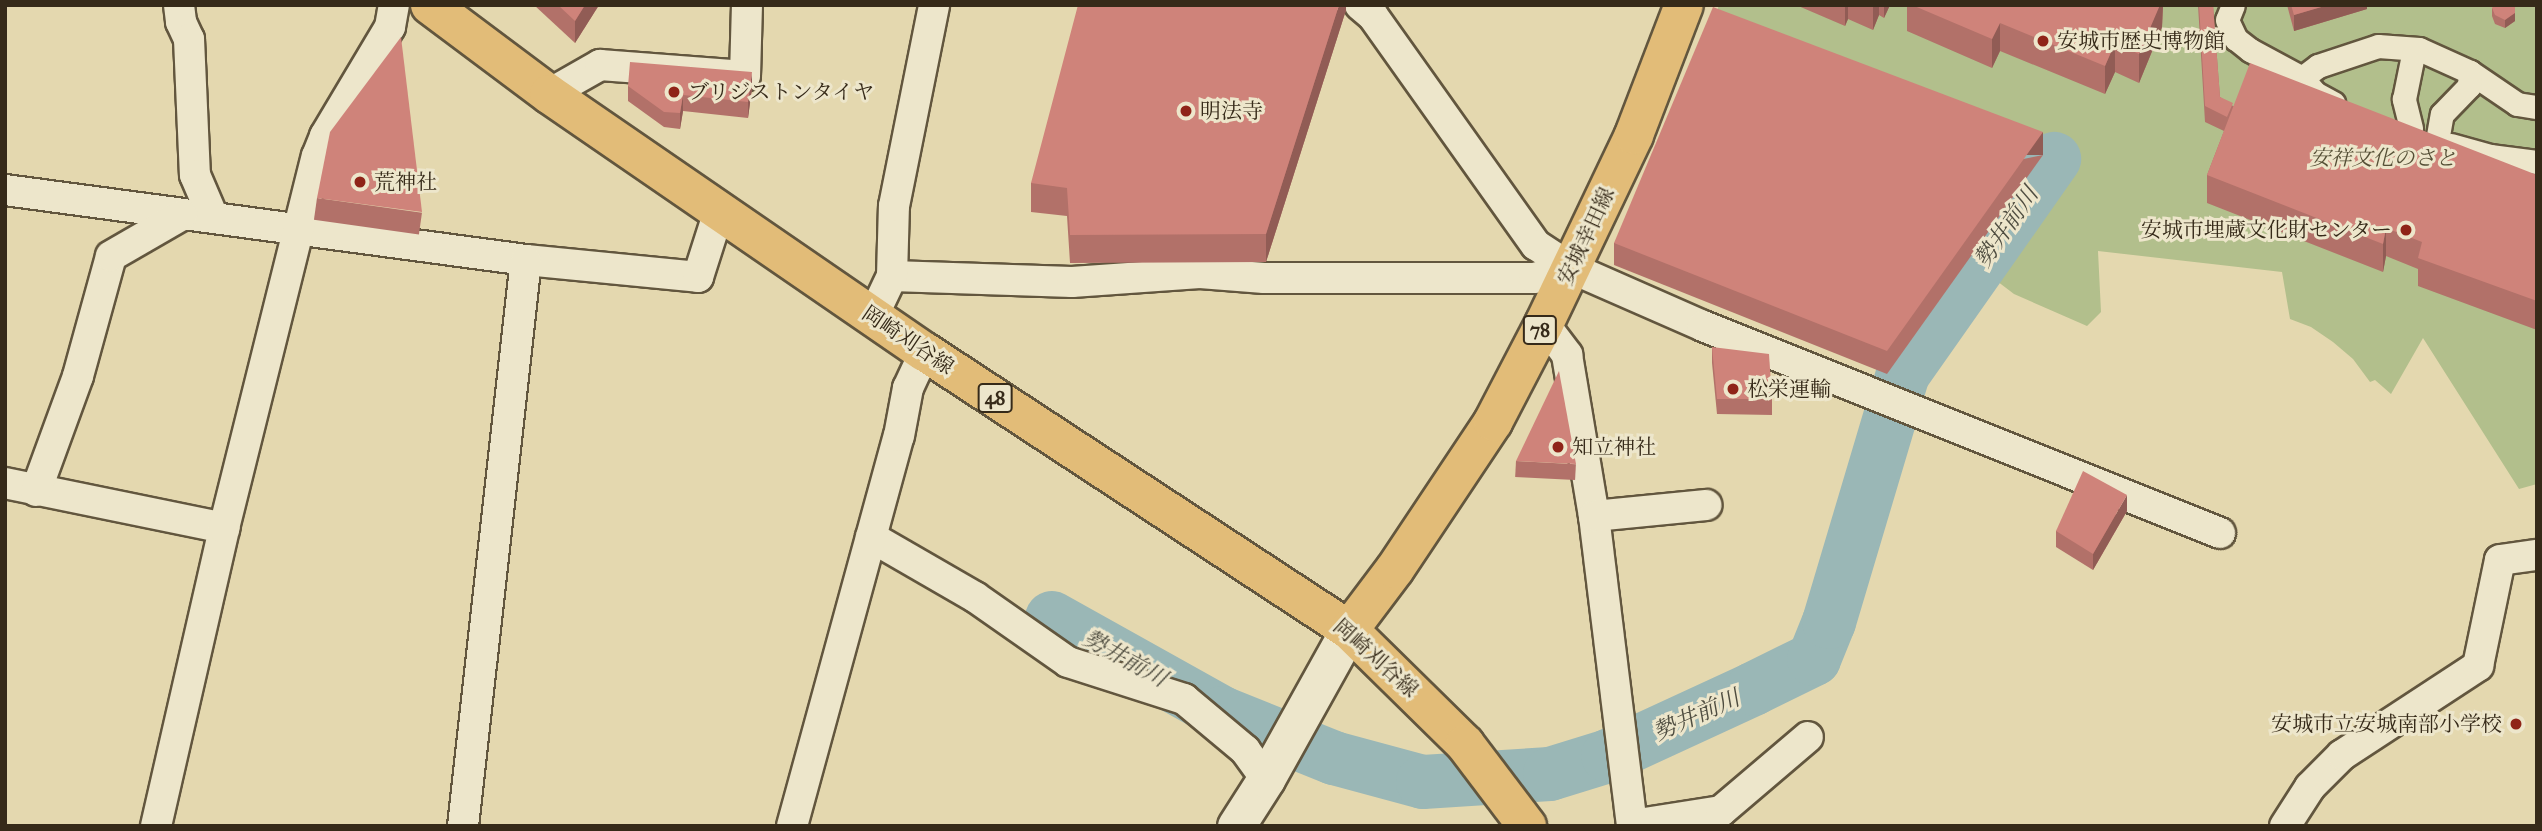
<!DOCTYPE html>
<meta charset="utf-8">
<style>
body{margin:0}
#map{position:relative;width:2542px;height:831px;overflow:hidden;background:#e4d8af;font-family:"IM FELL Great Primer","Noto Serif JP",serif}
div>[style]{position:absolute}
.green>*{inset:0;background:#b2bf8c}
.river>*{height:54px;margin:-27px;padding:0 27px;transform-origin:27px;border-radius:27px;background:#9ab7b6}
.roads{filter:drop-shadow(2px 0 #62563e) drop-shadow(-2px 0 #62563e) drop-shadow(0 2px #62563e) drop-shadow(0 -2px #62563e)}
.pedestrian>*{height:23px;margin:-11.5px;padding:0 11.5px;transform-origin:11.5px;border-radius:11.5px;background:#ede6cb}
.minor>*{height:30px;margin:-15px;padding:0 15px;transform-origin:15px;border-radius:15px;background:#ede6cb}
.tertiary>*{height:37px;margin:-18.5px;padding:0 18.5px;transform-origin:18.5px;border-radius:18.5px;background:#ede6cb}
.primary>*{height:38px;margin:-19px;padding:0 19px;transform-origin:19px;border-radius:19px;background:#e2bc78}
.wall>*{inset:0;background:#b27169;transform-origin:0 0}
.shaded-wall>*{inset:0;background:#915c55;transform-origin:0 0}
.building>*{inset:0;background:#cf837a}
.dots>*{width:19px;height:19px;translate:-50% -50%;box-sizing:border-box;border:4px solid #ede6cb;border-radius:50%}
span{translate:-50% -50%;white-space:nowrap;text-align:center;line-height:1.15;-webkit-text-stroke:6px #ede6cb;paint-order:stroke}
.shield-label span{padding:2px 5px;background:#ede6cb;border:2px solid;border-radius:5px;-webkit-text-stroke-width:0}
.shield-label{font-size:19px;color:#362a19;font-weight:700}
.poi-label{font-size:21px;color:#362a19}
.left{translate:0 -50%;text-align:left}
.right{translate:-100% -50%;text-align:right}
.park-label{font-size:21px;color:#554f36;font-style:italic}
.street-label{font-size:21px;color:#362a19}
.water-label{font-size:23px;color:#4f4d40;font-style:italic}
.frame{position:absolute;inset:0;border:7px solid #362a19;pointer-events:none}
</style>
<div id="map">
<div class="green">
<div style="clip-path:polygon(1719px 5px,2537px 5px,2537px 484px,2519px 489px,2423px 338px,2391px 394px,2375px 380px,2370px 382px,2353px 359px,2333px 342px,2311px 327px,2290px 319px,2282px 272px,2098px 251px,2101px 312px,2087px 326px,2014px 294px,1989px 275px,2067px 159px,1714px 20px)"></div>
</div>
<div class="river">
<div style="left:1052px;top:618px;width:195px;rotate:29.2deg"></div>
<div style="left:1222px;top:713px;width:121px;rotate:21.9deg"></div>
<div style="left:1334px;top:758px;width:92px;rotate:15.1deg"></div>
<div style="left:1423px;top:782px;width:127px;rotate:-3.6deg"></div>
<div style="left:1550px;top:774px;width:61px;rotate:-17.2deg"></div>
<div style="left:1608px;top:756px;width:160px;rotate:-24.8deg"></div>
<div style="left:1753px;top:689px;width:68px;rotate:-26.2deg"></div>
<div style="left:1814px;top:659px;width:40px;rotate:-68deg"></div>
<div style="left:1829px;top:622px;width:259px;rotate:-73.4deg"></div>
<div style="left:1903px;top:374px;width:263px;rotate:-54.9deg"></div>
</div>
<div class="roads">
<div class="pedestrian">
<div style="left:2233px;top:5px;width:16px;rotate:112deg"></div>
<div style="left:2227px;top:20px;width:21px;rotate:65deg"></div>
<div style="left:2236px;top:39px;width:18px;rotate:38deg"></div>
<div style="left:2250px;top:50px;width:59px;rotate:28.3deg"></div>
<div style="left:2302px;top:78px;width:20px;rotate:49deg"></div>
<div style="left:2315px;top:93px;width:21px;rotate:29deg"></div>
<div style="left:2302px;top:78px;width:20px;rotate:-37deg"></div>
<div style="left:2318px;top:66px;width:63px;rotate:-18.4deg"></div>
<div style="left:2378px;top:46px;width:41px;rotate:4.2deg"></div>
<div style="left:2419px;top:49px;width:56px;rotate:24.3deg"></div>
<div style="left:2470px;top:72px;width:57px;rotate:34.2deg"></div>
<div style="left:2517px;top:104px;width:20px;rotate:9deg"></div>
<div style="left:2411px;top:128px;width:30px;rotate:-104deg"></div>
<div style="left:2404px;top:99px;width:50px;rotate:-78.5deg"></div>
<div style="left:2437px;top:141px;width:27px;rotate:-80deg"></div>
<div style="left:2442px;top:114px;width:39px;rotate:-46deg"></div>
<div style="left:2469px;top:86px;width:14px;rotate:-86deg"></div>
<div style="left:2451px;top:145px;width:41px;rotate:15.8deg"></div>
<div style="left:2490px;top:156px;width:47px;rotate:7.3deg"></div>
</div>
<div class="minor">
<div style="left:179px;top:5px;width:17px;rotate:83deg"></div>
<div style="left:181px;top:22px;width:19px;rotate:65deg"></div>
<div style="left:189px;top:39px;width:136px;rotate:87.5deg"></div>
<div style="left:195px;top:175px;width:46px;rotate:66.8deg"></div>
<div style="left:1360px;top:5px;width:17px;rotate:40deg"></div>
<div style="left:1373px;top:16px;width:281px;rotate:54.6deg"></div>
<div style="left:1536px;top:245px;width:42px;rotate:33.3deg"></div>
<div style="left:1571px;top:268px;width:144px;rotate:23.7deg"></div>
<div style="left:1703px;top:326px;width:557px;rotate:21.82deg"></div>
<div style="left:549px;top:94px;width:59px;rotate:-29.6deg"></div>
<div style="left:600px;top:65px;width:145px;rotate:4.3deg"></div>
<div style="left:745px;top:76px;width:71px;rotate:-88.4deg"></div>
<div style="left:5px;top:190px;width:526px;rotate:7.65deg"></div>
<div style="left:526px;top:260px;width:173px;rotate:5.6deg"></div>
<div style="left:698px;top:277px;width:69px;rotate:-72.3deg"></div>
<div style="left:892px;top:276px;width:180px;rotate:1.9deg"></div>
<div style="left:1072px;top:282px;width:128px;rotate:-4deg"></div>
<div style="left:1200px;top:273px;width:64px;rotate:4.5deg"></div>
<div style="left:1264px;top:278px;width:270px"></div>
<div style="left:1534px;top:278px;width:38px;rotate:-15deg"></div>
<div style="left:873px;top:316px;width:44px;rotate:-64.6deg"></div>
<div style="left:892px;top:276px;width:70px;rotate:-88.4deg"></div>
<div style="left:894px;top:206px;width:205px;rotate:-78.7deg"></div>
<div style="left:1544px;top:324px;width:39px;rotate:53deg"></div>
<div style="left:1567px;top:355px;width:163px;rotate:80.5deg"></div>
<div style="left:1594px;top:516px;width:312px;rotate:83deg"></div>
<div style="left:5px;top:483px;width:224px;rotate:11.6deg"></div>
<div style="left:36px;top:491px;width:122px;rotate:-69.9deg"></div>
<div style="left:78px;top:376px;width:124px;rotate:-74.6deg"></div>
<div style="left:111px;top:256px;width:82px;rotate:-30deg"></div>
<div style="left:1594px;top:516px;width:113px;rotate:-5.6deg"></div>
<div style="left:871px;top:537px;width:120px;rotate:30deg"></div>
<div style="left:975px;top:597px;width:113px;rotate:35deg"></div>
<div style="left:1068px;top:662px;width:122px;rotate:17.7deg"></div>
<div style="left:1184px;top:699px;width:80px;rotate:39.9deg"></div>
<div style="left:1245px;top:750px;width:36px;rotate:54deg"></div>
<div style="left:1632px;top:825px;width:90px;rotate:-8.9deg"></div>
<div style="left:1721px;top:811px;width:114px;rotate:-40.4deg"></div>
<div style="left:156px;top:826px;width:306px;rotate:-77.1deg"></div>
<div style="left:224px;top:528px;width:383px;rotate:-76deg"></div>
<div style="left:317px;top:156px;width:22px;rotate:-68deg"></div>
<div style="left:325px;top:136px;width:127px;rotate:-59.2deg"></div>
<div style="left:390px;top:27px;width:22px;rotate:-80deg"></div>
<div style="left:463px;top:826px;width:569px;rotate:-83.65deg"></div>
<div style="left:792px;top:826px;width:404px;rotate:-74.7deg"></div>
<div style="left:899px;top:436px;width:49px;rotate:-79.4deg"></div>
<div style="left:908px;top:388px;width:40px;rotate:-65deg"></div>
<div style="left:2285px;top:826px;width:46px;rotate:-57.3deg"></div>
<div style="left:2310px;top:787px;width:45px;rotate:-45deg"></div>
<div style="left:2342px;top:755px;width:163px;rotate:-33.2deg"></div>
<div style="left:2478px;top:666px;width:108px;rotate:-78.3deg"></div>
<div style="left:2500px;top:560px;width:37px;rotate:-8deg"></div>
</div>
<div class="tertiary">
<div style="left:1236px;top:826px;width:56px;rotate:-57.4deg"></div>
<div style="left:1266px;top:779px;width:171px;rotate:-60.9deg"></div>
</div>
<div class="primary">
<div style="left:430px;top:5px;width:149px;rotate:36.8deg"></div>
<div style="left:549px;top:94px;width:456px;rotate:34.5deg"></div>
<div style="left:925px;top:352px;width:507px;rotate:33.25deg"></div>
<div style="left:1349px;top:630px;width:163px;rotate:44.5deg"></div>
<div style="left:1465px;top:744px;width:103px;rotate:52.9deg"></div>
<div style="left:1349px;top:630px;width:76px;rotate:-53deg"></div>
<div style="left:1395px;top:569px;width:177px;rotate:-56.3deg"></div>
<div style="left:1493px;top:422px;width:110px;rotate:-62.5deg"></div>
<div style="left:1544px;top:324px;width:209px;rotate:-64.5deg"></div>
<div style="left:1634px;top:135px;width:139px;rotate:-69deg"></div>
</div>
</div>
<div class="wall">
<div style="clip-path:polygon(534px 5px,599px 5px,575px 43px)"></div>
<div style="clip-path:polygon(1346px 5px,1346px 10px,1266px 262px,1070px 263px,1067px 216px,1031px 212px,1031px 183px)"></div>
<div style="clip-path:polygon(1796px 5px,1890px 5px,1884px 18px,1879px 15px,1873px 30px,1848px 19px,1845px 26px)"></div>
<div style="clip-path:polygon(1907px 5px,2163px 5px,2162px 27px,2139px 83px,2115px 72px,2105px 94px,2000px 51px,1992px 68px,1907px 31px)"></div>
<div style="clip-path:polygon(2198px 5px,2213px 5px,2220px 97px,2233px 106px,2537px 175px,2537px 330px,2418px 286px,2418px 269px,2386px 256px,2383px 272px,2207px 203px,2207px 175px,2224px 131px,2205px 122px)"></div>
<div style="clip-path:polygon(2287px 5px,2367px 5px,2367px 9px,2294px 31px)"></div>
<div style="clip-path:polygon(2492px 8px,2515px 13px,2515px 21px,2505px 28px,2495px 24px,2492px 16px)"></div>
<div style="clip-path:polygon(628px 86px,752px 88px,748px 118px,683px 111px,680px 129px,664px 127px,628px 101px)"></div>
<div style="clip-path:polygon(2043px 155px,1887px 374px,1614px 265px,1614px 243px)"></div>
<div style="left:317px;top:198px;width:106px;height:22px;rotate:8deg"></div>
<div style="clip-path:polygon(1712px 347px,1772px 399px,1772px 415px,1717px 414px,1712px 363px)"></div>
<div style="left:1516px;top:461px;width:60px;height:16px;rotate:3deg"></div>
<div style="clip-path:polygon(2127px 511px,2093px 570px,2056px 547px,2056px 531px)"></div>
</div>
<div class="shaded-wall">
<div style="clip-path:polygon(585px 5px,599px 5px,575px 43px,575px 21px)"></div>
<div style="clip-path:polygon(1339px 5px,1346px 5px,1346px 10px,1266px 262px,1266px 234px)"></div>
<div style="clip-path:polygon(1845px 5px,1848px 5px,1848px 19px,1845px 26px)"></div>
<div style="clip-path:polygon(1873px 5px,1879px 5px,1879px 15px,1873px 30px)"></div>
<div style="clip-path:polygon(1884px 5px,1890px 5px,1884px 18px)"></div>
<div style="clip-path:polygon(2155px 5px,2163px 5px,2162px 27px,2139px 83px,2139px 54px)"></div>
<div style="clip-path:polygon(2328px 5px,2367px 5px,2367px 9px,2294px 31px,2294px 15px)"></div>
<div style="clip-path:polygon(2515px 5px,2515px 21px,2505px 28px,2505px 20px)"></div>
<div style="clip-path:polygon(2000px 23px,2000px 51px,1992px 68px,1992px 39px)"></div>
<div style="clip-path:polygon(2115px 43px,2115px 72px,2105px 94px,2105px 66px)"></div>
<div style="clip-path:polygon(752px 72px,752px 88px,748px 118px,748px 102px)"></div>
<div style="clip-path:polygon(683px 95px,683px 111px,680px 129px,680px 113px)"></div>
<div style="left:2043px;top:132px;width:23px;height:269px;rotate:90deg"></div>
<div style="clip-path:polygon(2386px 228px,2386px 256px,2383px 272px,2383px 244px)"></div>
<div style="clip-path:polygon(2127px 495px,2127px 511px,2093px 570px,2093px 554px)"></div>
</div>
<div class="building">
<div style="clip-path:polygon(558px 5px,585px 5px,575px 21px)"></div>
<div style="clip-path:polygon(1078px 5px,1339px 5px,1266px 234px,1070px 235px,1067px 188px,1031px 183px)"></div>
<div style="clip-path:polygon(1912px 5px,2160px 5px,2139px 54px,2115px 43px,2105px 66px,2000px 23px,1992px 39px)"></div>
<div style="clip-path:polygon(2199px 5px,2213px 5px,2220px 97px,2233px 103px,2227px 117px,2205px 106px)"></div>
<div style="clip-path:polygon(2291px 5px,2328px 5px,2294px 15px)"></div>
<div style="clip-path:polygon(2494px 5px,2515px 5px,2515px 13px,2505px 20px,2495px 15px,2492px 8px)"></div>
<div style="clip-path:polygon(1713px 7px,2043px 132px,1887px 351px,1614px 243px)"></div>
<div style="clip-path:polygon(401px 37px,422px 212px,317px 198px,330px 132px)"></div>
<div style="clip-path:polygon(630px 62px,752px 72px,748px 102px,683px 95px,680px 113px,664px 112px,628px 86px)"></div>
<div style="clip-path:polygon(2250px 63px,2537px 175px,2537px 301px,2418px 258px,2422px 242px,2386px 228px,2383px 244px,2207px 175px)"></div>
<div style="clip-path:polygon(1712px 347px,1769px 354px,1772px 399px,1717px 399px)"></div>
<div style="clip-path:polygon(1559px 371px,1576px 464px,1516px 461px)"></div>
<div style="clip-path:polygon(2083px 471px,2127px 495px,2093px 554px,2056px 531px)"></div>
</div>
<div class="dots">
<div style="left:2043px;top:41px;background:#8f2418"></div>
<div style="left:674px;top:92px;background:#8f2418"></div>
<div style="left:1186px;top:111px;background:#8f2418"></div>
<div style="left:360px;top:182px;background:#8f2418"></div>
<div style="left:2406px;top:230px;background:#8f2418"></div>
<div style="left:1733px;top:389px;background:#8f2418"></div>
<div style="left:1558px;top:447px;background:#8f2418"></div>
<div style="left:2516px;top:724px;background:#8f2418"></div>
</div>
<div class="shield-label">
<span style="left:1540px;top:330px">78</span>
<span style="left:995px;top:398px">48</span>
</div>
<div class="poi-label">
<span class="left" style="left:2057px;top:41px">安城市歴史博物館</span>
<span class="left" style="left:688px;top:92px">ブリジストンタイヤ</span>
<span class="left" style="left:1200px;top:111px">明法寺</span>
<span class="left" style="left:374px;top:182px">荒神社</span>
<span class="right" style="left:2392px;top:230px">安城市埋蔵文化財センター</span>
<span class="left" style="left:1747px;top:389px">松栄運輸</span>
<span class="left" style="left:1572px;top:447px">知立神社</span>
<span class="right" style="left:2502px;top:724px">安城市立安城南部小学校</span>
</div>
<div class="park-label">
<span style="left:2383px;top:158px">安祥文化のさと</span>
</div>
<div class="street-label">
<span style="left:1586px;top:236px;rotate:-65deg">安城幸田線</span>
<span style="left:908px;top:340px;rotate:34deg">岡崎刈谷線</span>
<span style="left:1376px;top:658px;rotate:42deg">岡崎刈谷線</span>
</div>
<div class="water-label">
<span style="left:2006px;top:227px;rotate:-55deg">勢井前川</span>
<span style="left:1125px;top:658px;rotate:29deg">勢井前川</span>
<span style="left:1696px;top:715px;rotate:-24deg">勢井前川</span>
</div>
<div class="frame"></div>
</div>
